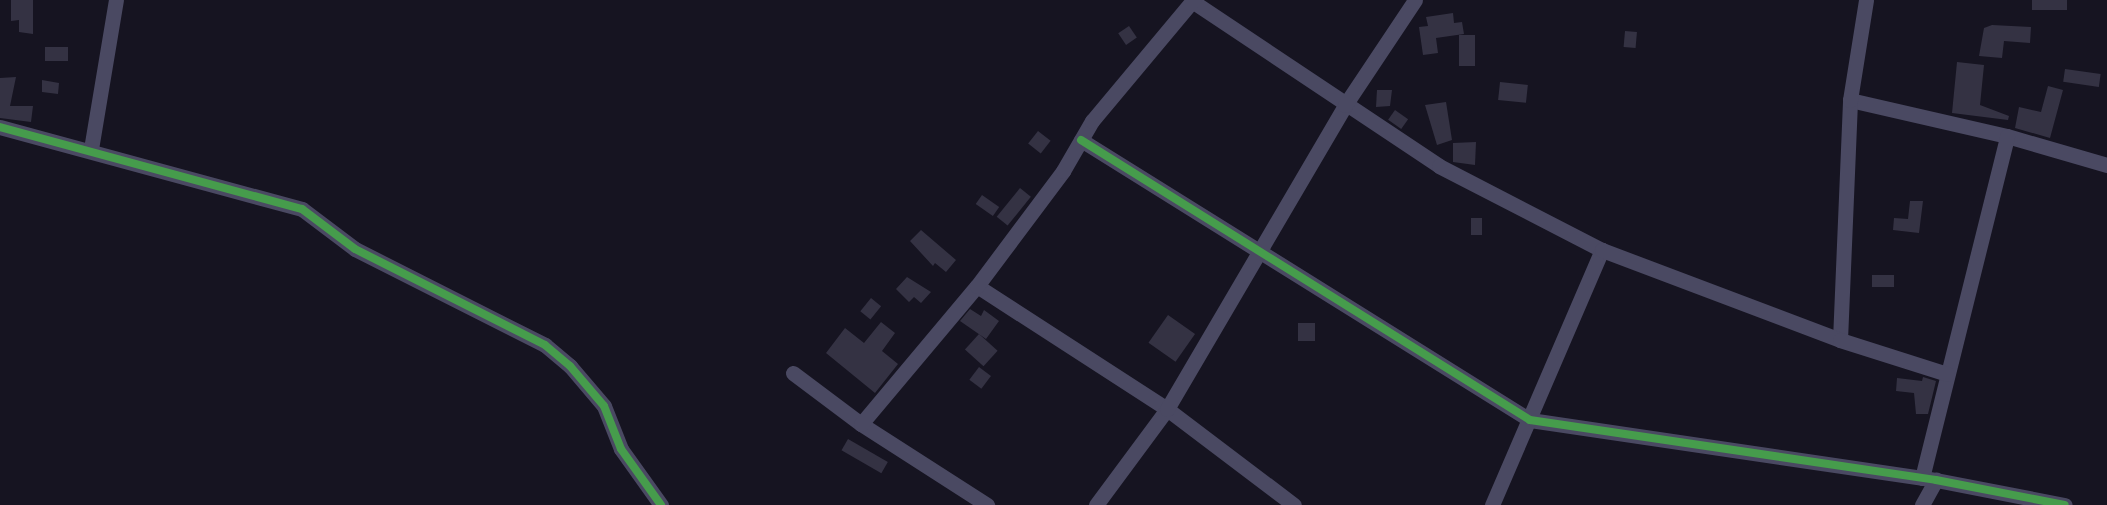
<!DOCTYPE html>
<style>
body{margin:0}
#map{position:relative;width:2107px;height:505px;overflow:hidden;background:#161421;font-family:Karla,sans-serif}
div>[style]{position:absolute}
.building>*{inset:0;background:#343243;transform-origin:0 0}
.minor>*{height:15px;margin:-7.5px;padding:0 7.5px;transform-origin:7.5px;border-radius:7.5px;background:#4a4962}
.cycleway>*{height:8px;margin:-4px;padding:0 4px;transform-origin:4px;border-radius:4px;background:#469c4c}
span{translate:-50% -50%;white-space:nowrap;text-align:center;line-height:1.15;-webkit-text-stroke:5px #130f26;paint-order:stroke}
</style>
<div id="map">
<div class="building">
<div style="clip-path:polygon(11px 0,33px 0,33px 34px,19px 32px,19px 20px,11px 21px)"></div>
<div style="left:2032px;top:0;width:35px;height:10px"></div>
<div style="clip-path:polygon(1453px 13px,1454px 23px,1462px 22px,1464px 34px,1436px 38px,1438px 53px,1423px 55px,1419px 27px,1428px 26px,1426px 17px)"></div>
<div style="clip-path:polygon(1992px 25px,2031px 27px,2030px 43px,2004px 41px,2002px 58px,1979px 56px,1984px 28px)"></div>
<div style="left:1129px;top:26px;width:14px;height:13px;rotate:56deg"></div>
<div style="left:1625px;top:31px;width:12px;height:16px;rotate:5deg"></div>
<div style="left:1459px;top:35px;width:16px;height:31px"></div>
<div style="left:45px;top:47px;width:23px;height:14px"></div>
<div style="clip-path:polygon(1957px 62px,1984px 65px,1980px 105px,2009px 116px,2008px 120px,1952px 113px)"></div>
<div style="left:2065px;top:69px;width:36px;height:13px;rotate:8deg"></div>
<div style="clip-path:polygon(16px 77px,10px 106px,33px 106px,31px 122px,0 118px,0 78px)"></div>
<div style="clip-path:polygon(42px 80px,59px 83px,58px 94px,42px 92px)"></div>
<div style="left:1500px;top:82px;width:28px;height:18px;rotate:6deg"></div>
<div style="clip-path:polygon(2048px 86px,2063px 90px,2050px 138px,2015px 128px,2019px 107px,2041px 112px)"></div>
<div style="clip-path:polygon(1377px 90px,1392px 90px,1390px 106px,1376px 107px)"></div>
<div style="clip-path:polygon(1446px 102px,1452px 140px,1437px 145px,1425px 105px)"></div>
<div style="left:1395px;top:110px;width:16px;height:12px;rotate:35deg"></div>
<div style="left:1038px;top:131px;width:16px;height:16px;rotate:38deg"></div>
<div style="clip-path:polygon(1476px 142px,1475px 165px,1453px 162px,1453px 143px)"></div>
<div style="left:1020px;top:188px;width:14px;height:37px;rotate:39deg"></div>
<div style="left:982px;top:195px;width:21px;height:11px;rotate:35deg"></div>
<div style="clip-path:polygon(1910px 201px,1923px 201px,1919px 233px,1893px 230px,1894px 218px,1908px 219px)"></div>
<div style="left:1471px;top:218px;width:11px;height:17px"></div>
<div style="clip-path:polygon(921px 230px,956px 260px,946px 272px,935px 263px,933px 266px,910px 241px)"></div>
<div style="left:1872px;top:275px;width:22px;height:12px"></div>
<div style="clip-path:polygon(907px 277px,931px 292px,921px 303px,914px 297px,909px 302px,896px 289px)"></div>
<div style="left:871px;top:298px;width:13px;height:17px;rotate:39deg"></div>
<div style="clip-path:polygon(970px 309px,981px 316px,984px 310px,999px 321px,986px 339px,960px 321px)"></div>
<div style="left:1168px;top:315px;width:33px;height:34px;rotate:35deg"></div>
<div style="clip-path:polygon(881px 322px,895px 333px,882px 351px,898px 364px,875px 393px,826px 353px,845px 328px,864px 343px)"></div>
<div style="left:1298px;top:323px;width:17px;height:18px"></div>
<div style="left:979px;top:334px;width:25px;height:21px;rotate:42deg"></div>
<div style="left:979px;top:367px;width:15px;height:16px;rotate:37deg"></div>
<div style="clip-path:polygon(1923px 377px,1936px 381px,1928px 414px,1916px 414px,1914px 393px,1896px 391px,1897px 378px,1922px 381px)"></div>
<div style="left:848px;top:439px;width:46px;height:13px;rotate:30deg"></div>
</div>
<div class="minor">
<div style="left:1192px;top:1px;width:297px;rotate:33.7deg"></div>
<div style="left:1439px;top:166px;width:183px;rotate:27.3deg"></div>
<div style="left:1850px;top:100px;width:161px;rotate:12.9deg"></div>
<div style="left:2007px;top:136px;width:104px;rotate:16.2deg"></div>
<div style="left:0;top:127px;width:313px;rotate:15.2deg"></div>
<div style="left:302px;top:209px;width:66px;rotate:37deg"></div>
<div style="left:355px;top:249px;width:213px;rotate:26.8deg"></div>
<div style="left:545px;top:345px;width:33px;rotate:40deg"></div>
<div style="left:570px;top:366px;width:52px;rotate:49.6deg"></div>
<div style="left:604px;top:406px;width:46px;rotate:68.4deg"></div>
<div style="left:621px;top:449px;width:69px;rotate:54.5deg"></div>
<div style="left:1081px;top:140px;width:529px;rotate:31.95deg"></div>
<div style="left:1530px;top:420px;width:410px;rotate:8.4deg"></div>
<div style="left:1936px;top:480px;width:131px;rotate:11deg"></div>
<div style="left:91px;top:149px;width:151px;rotate:-80.5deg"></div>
<div style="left:977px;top:286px;width:226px;rotate:32.9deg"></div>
<div style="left:1167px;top:409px;width:159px;rotate:37.1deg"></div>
<div style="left:1840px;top:340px;width:240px;rotate:-87.6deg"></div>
<div style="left:1850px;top:100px;width:101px;rotate:-80.9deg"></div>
<div style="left:793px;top:373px;width:85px;rotate:36.9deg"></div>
<div style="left:861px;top:424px;width:150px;rotate:32.7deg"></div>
<div style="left:861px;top:424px;width:180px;rotate:-50deg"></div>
<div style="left:977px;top:286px;width:144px;rotate:-53.2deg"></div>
<div style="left:1063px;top:171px;width:58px;rotate:-59.9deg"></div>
<div style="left:1092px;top:121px;width:158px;rotate:-50.1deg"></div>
<div style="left:1922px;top:478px;width:352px;rotate:-76deg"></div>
<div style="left:1096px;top:505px;width:119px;rotate:-53.5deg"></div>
<div style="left:1167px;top:409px;width:352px;rotate:-59.6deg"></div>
<div style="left:1345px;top:105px;width:126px;rotate:-56.3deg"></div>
<div style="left:1492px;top:505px;width:278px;rotate:-66.7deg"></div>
<div style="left:1602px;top:250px;width:254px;rotate:20.7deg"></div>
<div style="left:1840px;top:340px;width:112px;rotate:17.6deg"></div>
<div style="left:1922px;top:505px;width:29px;rotate:-61deg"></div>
</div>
<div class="cycleway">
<div style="left:0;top:127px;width:313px;rotate:15.2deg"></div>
<div style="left:302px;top:209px;width:66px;rotate:37deg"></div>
<div style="left:355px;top:249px;width:213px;rotate:26.8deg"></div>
<div style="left:545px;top:345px;width:33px;rotate:40deg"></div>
<div style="left:570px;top:366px;width:52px;rotate:49.6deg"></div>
<div style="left:604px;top:406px;width:46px;rotate:68.4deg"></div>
<div style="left:621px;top:449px;width:69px;rotate:54.5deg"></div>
<div style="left:1081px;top:140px;width:529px;rotate:31.95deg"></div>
<div style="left:1530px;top:420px;width:410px;rotate:8.4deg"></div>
<div style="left:1936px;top:480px;width:131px;rotate:11deg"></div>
</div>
</div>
